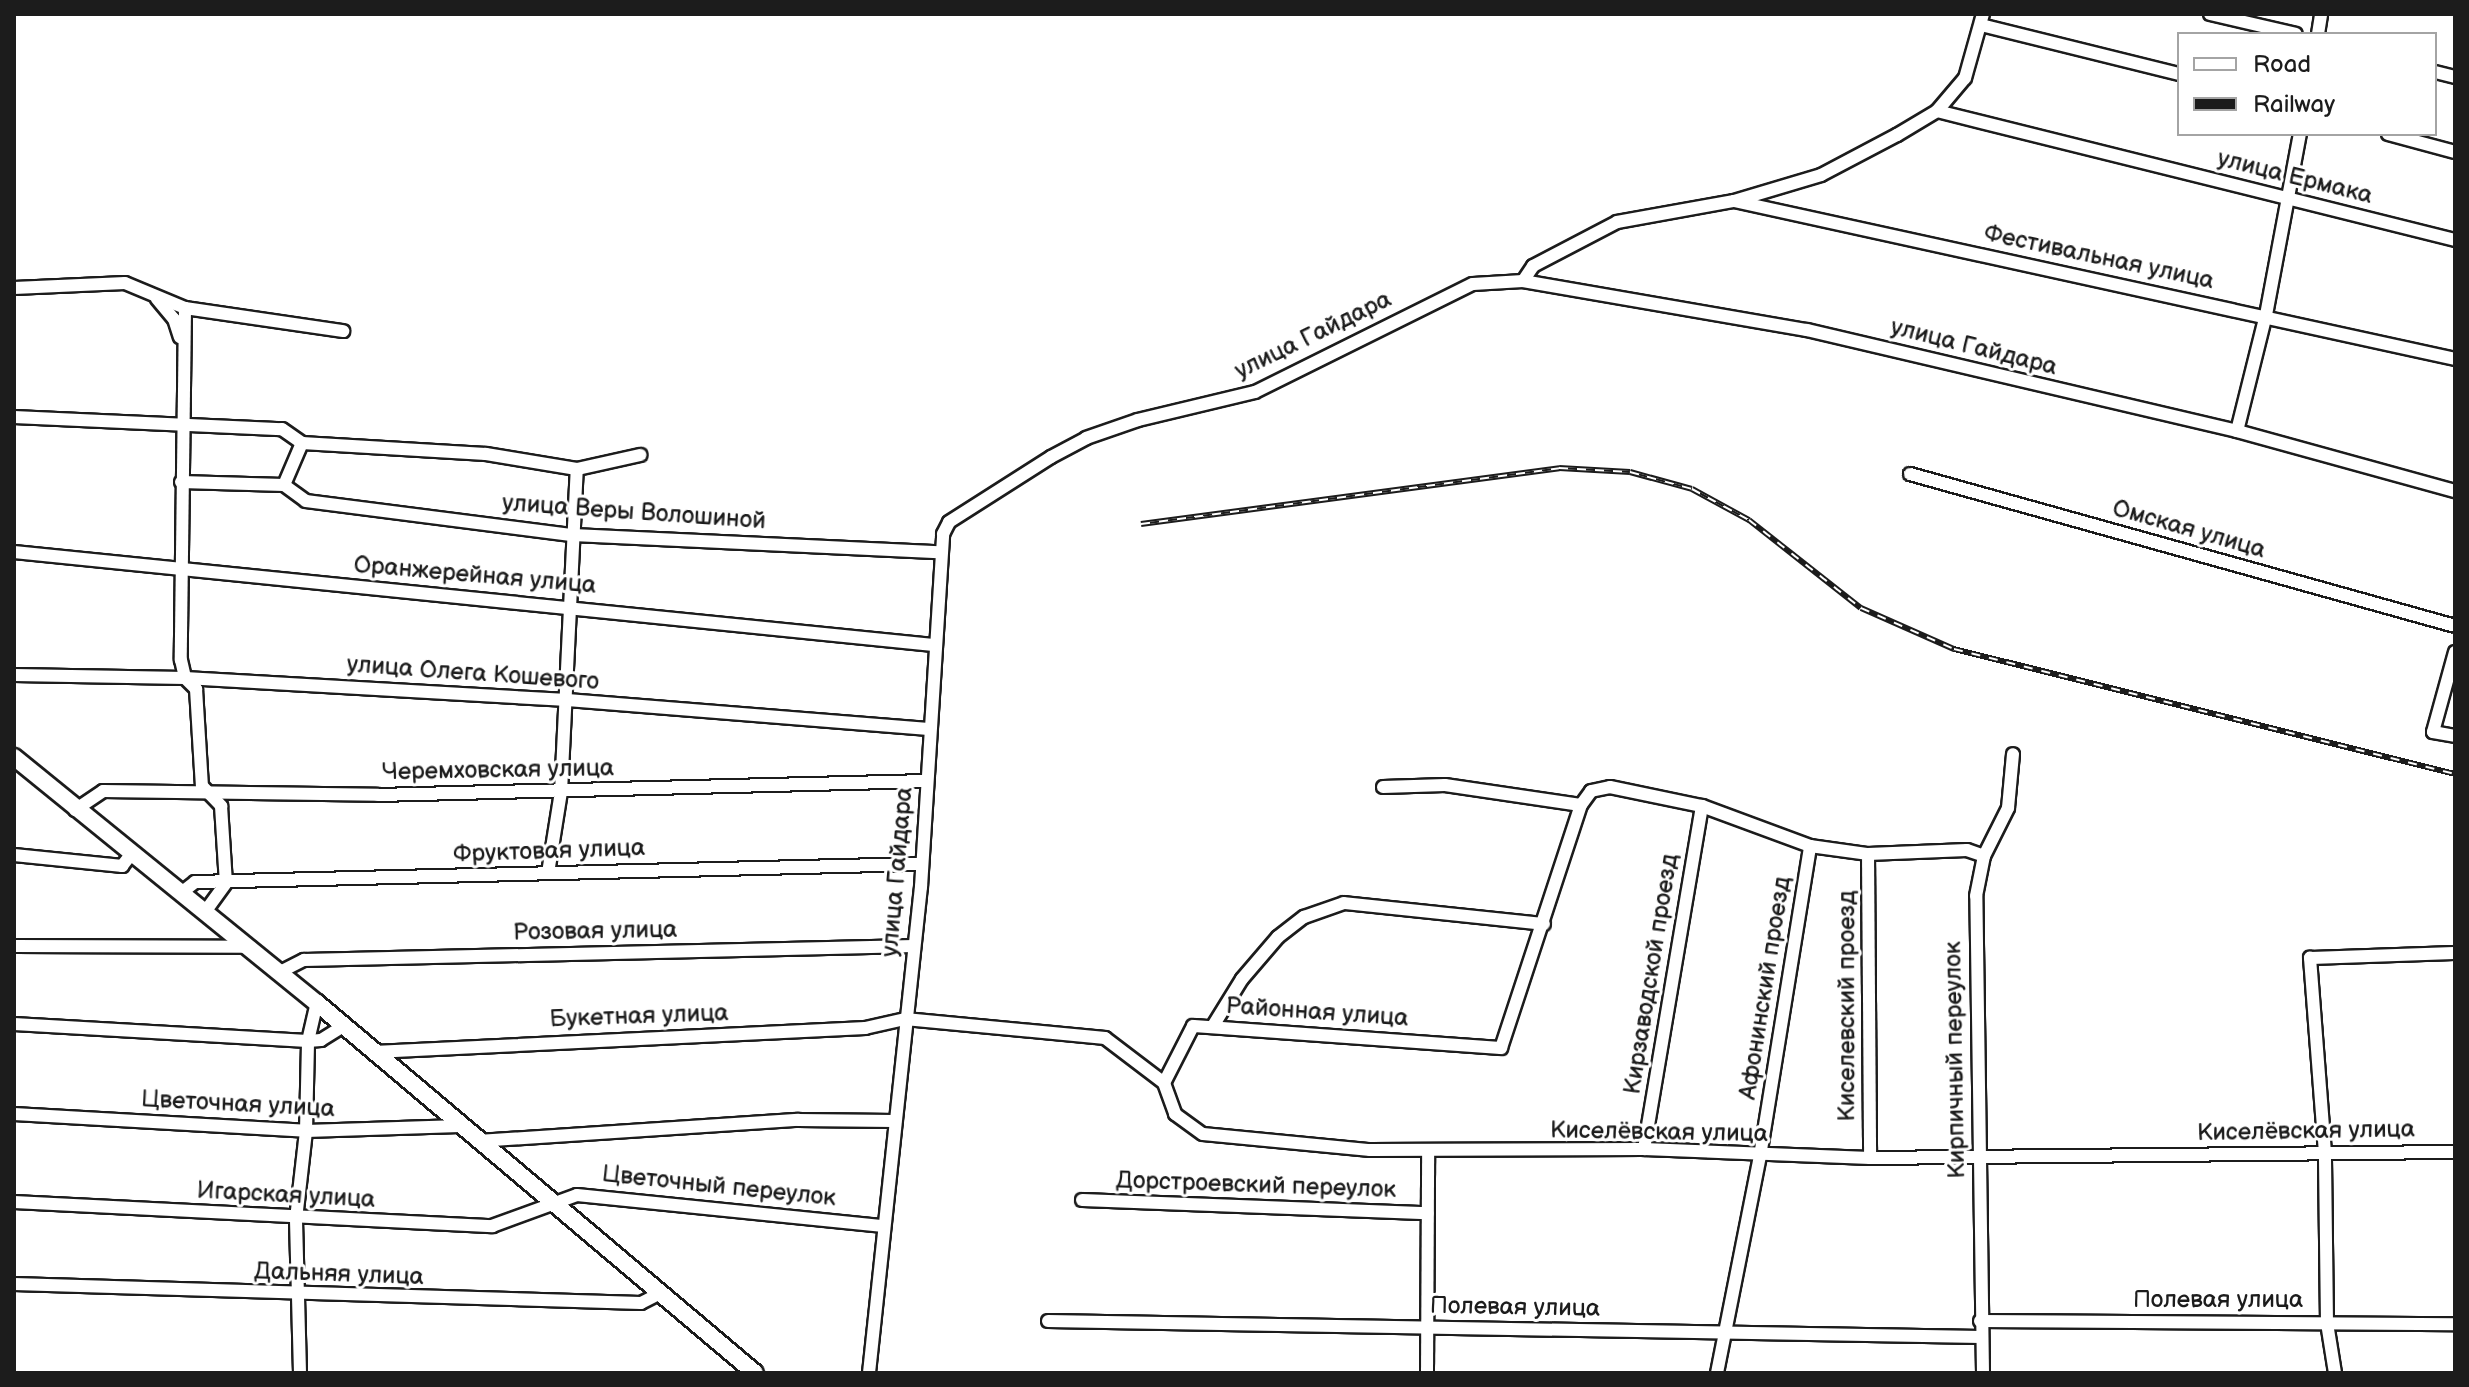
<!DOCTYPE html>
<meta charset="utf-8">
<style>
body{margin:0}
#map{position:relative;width:2469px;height:1387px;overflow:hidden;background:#fff;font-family:"Balsamiq Sans",sans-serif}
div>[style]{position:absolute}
.roads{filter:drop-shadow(2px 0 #1c1c1c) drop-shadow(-2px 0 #1c1c1c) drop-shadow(0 2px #1c1c1c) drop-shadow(0 -2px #1c1c1c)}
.minor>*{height:12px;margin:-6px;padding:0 6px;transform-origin:6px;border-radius:6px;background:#fff}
.major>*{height:16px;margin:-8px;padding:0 8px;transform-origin:8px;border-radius:8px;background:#fff}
.rail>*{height:6px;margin-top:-3px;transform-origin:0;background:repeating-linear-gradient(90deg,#fff 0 9px,#1c1c1c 0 18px);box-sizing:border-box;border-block:2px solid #1c1c1c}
span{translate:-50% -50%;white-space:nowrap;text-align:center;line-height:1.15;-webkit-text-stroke:6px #fff;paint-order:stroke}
.street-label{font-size:24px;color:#1c1c1c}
.frame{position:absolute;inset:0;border:16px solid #1c1c1c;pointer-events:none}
.legend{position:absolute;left:2177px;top:32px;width:260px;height:104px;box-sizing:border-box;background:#fff;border:2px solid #a4a4a4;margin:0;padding:10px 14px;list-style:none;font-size:24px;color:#1c1c1c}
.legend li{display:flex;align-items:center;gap:16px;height:40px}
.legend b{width:40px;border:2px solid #a4a4a4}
</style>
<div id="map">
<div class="roads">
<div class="minor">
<div style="left:2210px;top:14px;width:88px;rotate:13.1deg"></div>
<div style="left:1981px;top:25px;width:204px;rotate:13.9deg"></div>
<div style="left:2318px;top:34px;width:20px;rotate:-81deg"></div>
<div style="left:2435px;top:72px;width:21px;rotate:14deg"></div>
<div style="left:1937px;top:111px;width:534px;rotate:13.98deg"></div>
<div style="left:2388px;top:134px;width:69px;rotate:15deg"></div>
<div style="left:1734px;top:201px;width:738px;rotate:12.36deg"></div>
<div style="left:1523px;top:281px;width:18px;rotate:-56deg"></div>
<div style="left:1533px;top:266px;width:95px;rotate:-27.6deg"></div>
<div style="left:1617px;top:222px;width:119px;rotate:-10.2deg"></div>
<div style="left:1734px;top:201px;width:91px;rotate:-16.6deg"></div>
<div style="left:1821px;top:175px;width:86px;rotate:-27.8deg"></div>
<div style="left:1897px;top:135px;width:47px;rotate:-31deg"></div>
<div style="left:1937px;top:111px;width:43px;rotate:-49.7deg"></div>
<div style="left:1965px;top:78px;width:66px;rotate:-74.3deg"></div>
<div style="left:14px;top:288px;width:111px;rotate:-2.6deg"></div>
<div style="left:125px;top:283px;width:65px;rotate:22.6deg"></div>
<div style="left:185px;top:308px;width:160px;rotate:8.3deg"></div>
<div style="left:157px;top:299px;width:26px;rotate:50deg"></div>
<div style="left:174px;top:319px;width:19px;rotate:72deg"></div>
<div style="left:185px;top:308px;width:352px;rotate:90.7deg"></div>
<div style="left:181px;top:660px;width:18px;rotate:77deg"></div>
<div style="left:185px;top:678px;width:16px;rotate:45deg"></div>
<div style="left:196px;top:689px;width:97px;rotate:86.5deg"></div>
<div style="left:202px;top:786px;width:28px;rotate:46deg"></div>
<div style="left:221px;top:806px;width:77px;rotate:86.3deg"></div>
<div style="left:226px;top:883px;width:36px;rotate:126deg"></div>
<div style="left:14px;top:417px;width:268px;rotate:2.6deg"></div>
<div style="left:282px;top:429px;width:24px;rotate:35deg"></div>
<div style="left:302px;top:443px;width:184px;rotate:3.4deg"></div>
<div style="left:486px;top:454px;width:92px;rotate:9.4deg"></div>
<div style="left:2237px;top:431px;width:120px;rotate:-76deg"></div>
<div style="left:2266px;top:315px;width:184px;rotate:-79.4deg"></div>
<div style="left:1910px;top:474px;width:566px;rotate:15.58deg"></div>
<div style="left:181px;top:482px;width:103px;rotate:1.7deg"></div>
<div style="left:284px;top:485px;width:46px;rotate:-66.8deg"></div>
<div style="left:284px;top:485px;width:27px;rotate:36deg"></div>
<div style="left:306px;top:501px;width:269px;rotate:7.3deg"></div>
<div style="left:573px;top:535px;width:366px;rotate:2.7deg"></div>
<div style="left:14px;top:552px;width:924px;rotate:5.78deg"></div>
<div style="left:2455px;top:652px;width:83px;rotate:105.4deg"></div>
<div style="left:2433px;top:732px;width:22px;rotate:10deg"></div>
<div style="left:14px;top:675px;width:171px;rotate:1deg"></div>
<div style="left:185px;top:678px;width:383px;rotate:3.3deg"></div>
<div style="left:567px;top:700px;width:363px;rotate:4.6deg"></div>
<div style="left:1383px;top:787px;width:62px;rotate:-1.8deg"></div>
<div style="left:1445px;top:785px;width:137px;rotate:8.4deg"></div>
<div style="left:75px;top:810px;width:34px;rotate:-34deg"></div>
<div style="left:103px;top:791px;width:275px;rotate:0.8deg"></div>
<div style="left:378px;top:795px;width:549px;rotate:-1.46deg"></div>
<div style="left:1868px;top:854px;width:304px;rotate:89.6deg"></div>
<div style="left:14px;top:855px;width:109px;rotate:5.8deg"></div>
<div style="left:122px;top:866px;width:16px;rotate:-52deg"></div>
<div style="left:548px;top:873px;width:82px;rotate:-80.9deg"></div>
<div style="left:561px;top:792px;width:323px;rotate:-87.2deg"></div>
<div style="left:577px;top:469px;width:65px;rotate:-12.5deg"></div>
<div style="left:181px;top:893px;width:18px;rotate:-38deg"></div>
<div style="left:195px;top:882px;width:727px;rotate:-1.42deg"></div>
<div style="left:14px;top:946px;width:236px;rotate:0.2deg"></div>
<div style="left:280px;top:972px;width:27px;rotate:-27deg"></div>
<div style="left:304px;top:960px;width:610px;rotate:-1.31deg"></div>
<div style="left:14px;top:1024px;width:294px;rotate:3.3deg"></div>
<div style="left:308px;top:1041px;width:13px;rotate:-4deg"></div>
<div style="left:321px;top:1040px;width:26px;rotate:-32deg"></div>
<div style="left:1213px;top:1026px;width:55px;rotate:-58.3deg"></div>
<div style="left:1242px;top:979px;width:55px;rotate:-49.4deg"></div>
<div style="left:1278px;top:937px;width:33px;rotate:-38deg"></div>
<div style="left:1304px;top:917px;width:42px;rotate:-19.3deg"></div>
<div style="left:1344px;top:903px;width:201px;rotate:6deg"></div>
<div style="left:374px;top:1052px;width:492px;rotate:-2.8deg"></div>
<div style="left:865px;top:1028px;width:41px;rotate:-12.7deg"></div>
<div style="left:905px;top:1019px;width:201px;rotate:5.4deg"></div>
<div style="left:1105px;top:1038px;width:74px;rotate:37.3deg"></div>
<div style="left:1164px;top:1083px;width:33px;rotate:70deg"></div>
<div style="left:1175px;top:1114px;width:34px;rotate:36deg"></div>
<div style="left:1203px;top:1134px;width:168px;rotate:5.5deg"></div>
<div style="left:1370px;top:1150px;width:274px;rotate:-0.2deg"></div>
<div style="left:1644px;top:1149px;width:226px;rotate:2.3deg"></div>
<div style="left:1870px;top:1158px;width:585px;rotate:-0.59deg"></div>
<div style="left:1164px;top:1083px;width:64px;rotate:-63deg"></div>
<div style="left:1193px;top:1026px;width:309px;rotate:4.1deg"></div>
<div style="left:1501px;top:1048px;width:256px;rotate:-71.8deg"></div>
<div style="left:1581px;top:805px;width:17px;rotate:-54deg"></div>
<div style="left:1591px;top:791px;width:19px;rotate:-12deg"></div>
<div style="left:1610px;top:787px;width:94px;rotate:11.7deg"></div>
<div style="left:1702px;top:806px;width:115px;rotate:20.3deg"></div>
<div style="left:1810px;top:846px;width:59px;rotate:7.9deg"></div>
<div style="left:1868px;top:854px;width:99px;rotate:-2.3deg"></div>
<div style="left:1967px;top:850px;width:18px;rotate:19deg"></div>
<div style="left:14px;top:1114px;width:292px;rotate:3.3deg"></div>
<div style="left:306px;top:1131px;width:154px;rotate:-1.9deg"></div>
<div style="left:478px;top:1141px;width:321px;rotate:-3.8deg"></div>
<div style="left:798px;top:1120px;width:96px;rotate:0.6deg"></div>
<div style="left:1644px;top:1149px;width:348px;rotate:-80.4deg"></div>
<div style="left:1082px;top:1200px;width:346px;rotate:2.2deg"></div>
<div style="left:14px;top:1202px;width:479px;rotate:2.9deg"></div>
<div style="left:492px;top:1226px;width:90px;rotate:-20deg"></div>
<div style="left:577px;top:1195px;width:308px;rotate:5.8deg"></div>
<div style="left:14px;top:1284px;width:627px;rotate:1.74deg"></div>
<div style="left:641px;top:1303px;width:22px;rotate:-27deg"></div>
<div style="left:1048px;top:1321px;width:933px;rotate:0.98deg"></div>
<div style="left:1980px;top:1321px;width:475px;rotate:0.4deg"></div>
<div style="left:300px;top:1373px;width:154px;rotate:-91.5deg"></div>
<div style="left:296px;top:1219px;width:89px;rotate:-83.5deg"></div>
<div style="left:306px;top:1131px;width:90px;rotate:-88.7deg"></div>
<div style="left:308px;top:1041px;width:39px;rotate:-77deg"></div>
<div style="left:869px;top:1373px;width:489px;rotate:-83.9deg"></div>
<div style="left:921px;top:887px;width:354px;rotate:-86.4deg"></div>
<div style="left:943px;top:534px;width:13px;rotate:-63deg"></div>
<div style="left:949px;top:522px;width:121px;rotate:-32.5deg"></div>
<div style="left:1051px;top:457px;width:40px;rotate:-28deg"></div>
<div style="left:1086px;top:438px;width:55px;rotate:-19.1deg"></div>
<div style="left:1138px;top:420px;width:120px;rotate:-13.5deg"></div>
<div style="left:1255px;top:392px;width:243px;rotate:-26.4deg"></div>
<div style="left:1473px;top:284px;width:50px;rotate:-3.4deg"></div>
<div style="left:1523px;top:281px;width:288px;rotate:9.8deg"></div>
<div style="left:1807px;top:330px;width:442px;rotate:13.2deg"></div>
<div style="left:2237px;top:431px;width:226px;rotate:15.4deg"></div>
<div style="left:1427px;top:1373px;width:221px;rotate:-89.7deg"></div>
<div style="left:1717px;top:1373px;width:221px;rotate:-78.8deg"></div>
<div style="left:1760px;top:1156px;width:314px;rotate:-80.8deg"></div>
<div style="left:1983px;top:1373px;width:477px;rotate:-90.8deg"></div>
<div style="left:1976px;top:896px;width:41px;rotate:-78.7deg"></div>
<div style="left:1984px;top:856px;width:54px;rotate:-63.4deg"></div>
<div style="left:2008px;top:808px;width:54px;rotate:-84.7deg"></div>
<div style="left:2335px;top:1373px;width:51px;rotate:-99.1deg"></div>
<div style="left:2327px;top:1323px;width:170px;rotate:-90.7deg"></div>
<div style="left:2325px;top:1153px;width:196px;rotate:-94.4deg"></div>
<div style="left:2310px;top:958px;width:145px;rotate:-2deg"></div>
</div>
<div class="major">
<div style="left:14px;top:757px;width:390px;rotate:39.1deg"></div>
<div style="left:317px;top:1003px;width:573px;rotate:40.19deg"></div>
</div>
</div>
<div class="rail">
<div style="left:1141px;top:524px;width:422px;rotate:-7.6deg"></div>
<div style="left:1559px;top:468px;width:71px;rotate:3.2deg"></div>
<div style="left:1630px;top:472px;width:64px;rotate:15.3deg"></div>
<div style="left:1692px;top:489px;width:65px;rotate:28.5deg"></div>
<div style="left:1749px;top:520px;width:142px;rotate:38.2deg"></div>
<div style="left:1861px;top:608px;width:102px;rotate:23.8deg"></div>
<div style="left:1954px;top:649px;width:516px;rotate:14.01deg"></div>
</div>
<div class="street-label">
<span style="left:2295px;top:177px;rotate:14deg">улица Ермака</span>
<span style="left:2099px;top:257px;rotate:12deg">Фестивальная улица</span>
<span style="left:1313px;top:335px;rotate:-26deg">улица Гайдара</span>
<span style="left:1974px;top:347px;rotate:14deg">улица Гайдара</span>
<span style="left:634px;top:512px;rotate:4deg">улица Веры Волошиной</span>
<span style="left:2189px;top:529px;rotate:16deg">Омская улица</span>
<span style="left:475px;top:575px;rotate:5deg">Оранжерейная улица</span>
<span style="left:473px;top:673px;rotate:4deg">улица Олега Кошевого</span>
<span style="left:498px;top:770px;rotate:-1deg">Черемховская улица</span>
<span style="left:549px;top:851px;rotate:-2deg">Фруктовая улица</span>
<span style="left:897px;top:872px;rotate:-85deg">улица Гайдара</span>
<span style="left:595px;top:931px;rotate:-1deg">Розовая улица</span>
<span style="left:1651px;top:974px;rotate:-81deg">Кирзаводской проезд</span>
<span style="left:1765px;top:988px;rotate:-81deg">Афонинский проезд</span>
<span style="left:1847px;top:1006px;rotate:-90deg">Киселевский проезд</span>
<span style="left:1317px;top:1012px;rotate:4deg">Районная улица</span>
<span style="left:639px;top:1016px;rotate:-2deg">Букетная улица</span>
<span style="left:1955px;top:1060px;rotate:-91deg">Кирпичный переулок</span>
<span style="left:238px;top:1104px;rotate:3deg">Цветочная улица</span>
<span style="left:2306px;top:1131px;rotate:-1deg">Киселёвская улица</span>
<span style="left:1659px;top:1132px;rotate:1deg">Киселёвская улица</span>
<span style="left:1256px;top:1185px;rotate:2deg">Дорстроевский переулок</span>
<span style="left:719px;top:1186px;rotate:6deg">Цветочный переулок</span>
<span style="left:286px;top:1195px;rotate:3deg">Игарская улица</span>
<span style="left:339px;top:1274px;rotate:2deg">Дальняя улица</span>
<span style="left:2218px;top:1300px">Полевая улица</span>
<span style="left:1515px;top:1307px;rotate:1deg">Полевая улица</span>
</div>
<div class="frame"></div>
<ul class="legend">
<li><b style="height:10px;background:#fff"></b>Road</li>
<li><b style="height:10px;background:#1c1c1c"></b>Railway</li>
</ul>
</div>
